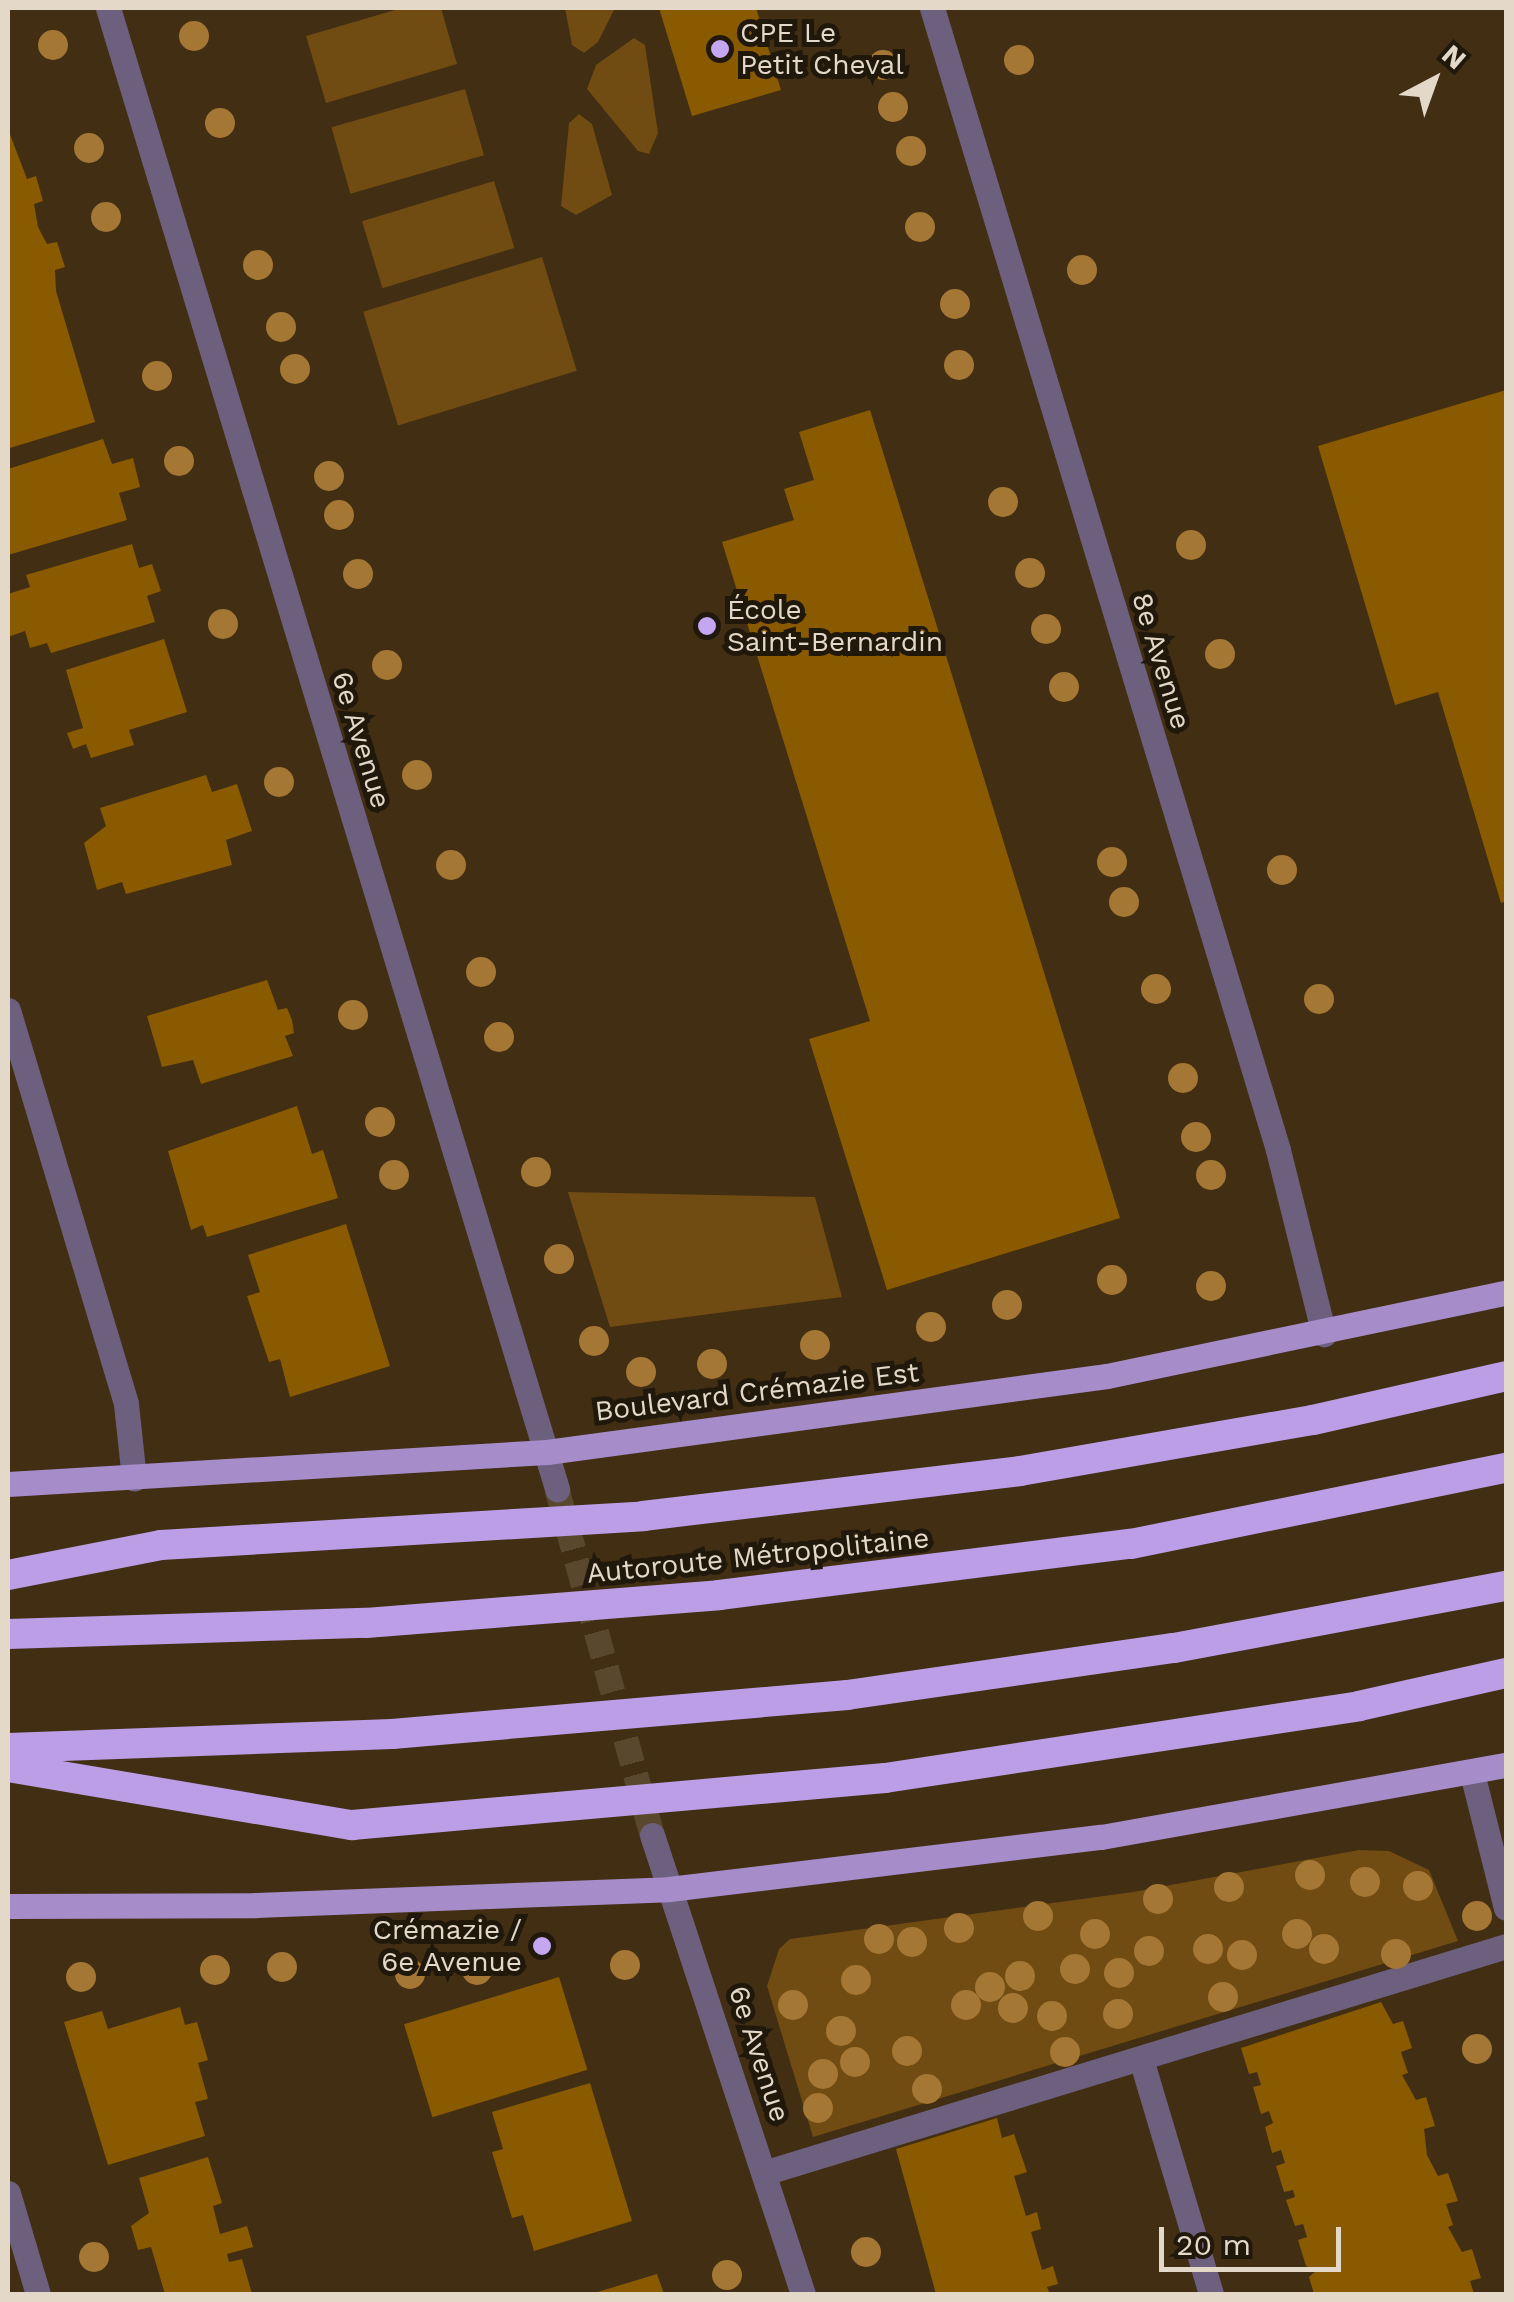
<!DOCTYPE html>
<meta charset="utf-8">
<style>
body{margin:0}
#map{position:relative;width:1514px;height:2302px;overflow:hidden;background:#412e13;font-family:"Work Sans",sans-serif}
div>[style]{position:absolute}
.green>*{inset:0;background:#704b12;transform-origin:0 0}
.building>*{inset:0;background:#8a5a00;transform-origin:0 0}
.minor-tunnel>*{height:25px;margin-top:-12.5px;transform-origin:0;background:repeating-linear-gradient(90deg,#59482e 0 25px,transparent 0 37px)}
.minor>*{height:25px;margin:-12.5px;padding:0 12.5px;transform-origin:12.5px;border-radius:12.5px;background:#6c607e}
.major>*{height:25px;margin:-12.5px;padding:0 12.5px;transform-origin:12.5px;border-radius:12.5px;background:#a68cc9}
.highway>*{height:30px;margin:-15px;padding:0 15px;transform-origin:15px;border-radius:15px;background:#bc9ee7}
.highway-bridge>*{height:30px;margin:-15px;padding:0 15px;transform-origin:15px;border-radius:15px;background:#bc9ee7}
.trees>*{width:30px;height:30px;margin:-15px;border-radius:50%;background:#a57735}
.dots>*{width:28px;height:28px;translate:-50% -50%;box-sizing:border-box;border:5px solid #21180c;border-radius:50%}
span{translate:-50% -50%;white-space:nowrap;text-align:center;line-height:1.15;-webkit-text-stroke:10px #21180c;paint-order:stroke}
.poi-label{font-size:28px;color:#e4d8c9}
.left{translate:0 -50%;text-align:left}
.right{translate:-100% -50%;text-align:right}
.street-label{font-size:28px;color:#e4d8c9}
.frame{position:absolute;inset:0;border:10px solid #e4d8c9;pointer-events:none}
.north{position:absolute;left:1384px;top:30px;width:100px;height:100px;-webkit-text-stroke:8px #21180c;paint-order:stroke;rotate:41deg;font-size:28px;font-weight:700;line-height:40px;text-align:center;color:#e4d8c9}
.north::after{content:'';display:block;margin:auto;width:35px;height:45px;background:#e4d8c9;clip-path:polygon(50% 0,100% 100%,50% 72%,0 100%)}
.scale{position:absolute;left:1159px;top:2227px;width:182px;height:45px;box-sizing:border-box;border:5px solid #e4d8c9;border-top:0;padding-left:12px;font-size:30px;line-height:35px;white-space:nowrap;color:#e4d8c9;-webkit-text-stroke:8px #21180c;paint-order:stroke}
</style>
<div id="map">
<div class="green">
<div style="clip-path:polygon(402px 8px,441px 8px,457px 64px,326px 103px,306px 36px)"></div>
<div style="clip-path:polygon(565px 8px,615px 8px,598px 42px,584px 53px,572px 45px)"></div>
<div style="clip-path:polygon(634px 38px,645px 45px,658px 133px,649px 154px,638px 151px,587px 89px,596px 65px)"></div>
<div style="left:465px;top:89px;width:69px;height:139px;rotate:74deg"></div>
<div style="clip-path:polygon(579px 114px,592px 124px,612px 195px,576px 215px,561px 206px,569px 123px)"></div>
<div style="left:494px;top:181px;width:70px;height:138px;rotate:73deg"></div>
<div style="left:542px;top:257px;width:119px;height:187px;rotate:73deg"></div>
<div style="clip-path:polygon(568px 1192px,815px 1197px,842px 1297px,610px 1327px)"></div>
<div style="clip-path:polygon(1359px 1850px,1389px 1851px,1429px 1870px,1458px 1941px,813px 2137px,767px 1986px,779px 1949px,790px 1939px,1133px 1892px)"></div>
</div>
<div class="building">
<div style="clip-path:polygon(659px 8px,756px 8px,781px 90px,692px 116px)"></div>
<div style="clip-path:polygon(8px 129px,27px 179px,36px 176px,43px 201px,34px 204px,38px 227px,47px 244px,57px 242px,65px 267px,55px 270px,56px 291px,95px 422px,10px 448px)"></div>
<div style="clip-path:polygon(1506px 390px,1506px 901px,1501px 903px,1438px 692px,1395px 705px,1318px 446px)"></div>
<div style="clip-path:polygon(870px 410px,1120px 1218px,887px 1290px,809px 1039px,870px 1021px,722px 542px,794px 520px,784px 489px,814px 480px,799px 432px)"></div>
<div style="clip-path:polygon(103px 439px,112px 464px,133px 458px,140px 487px,119px 493px,127px 520px,8px 555px,8px 469px)"></div>
<div style="clip-path:polygon(132px 544px,139px 568px,152px 564px,161px 591px,147px 596px,155px 622px,51px 653px,47px 643px,30px 648px,25px 631px,8px 637px,8px 594px,30px 587px,26px 575px)"></div>
<div style="clip-path:polygon(164px 639px,187px 712px,129px 730px,134px 745px,91px 758px,86px 744px,73px 749px,67px 733px,83px 728px,66px 670px)"></div>
<div style="clip-path:polygon(206px 775px,212px 792px,237px 784px,252px 831px,226px 840px,232px 865px,126px 894px,122px 882px,97px 890px,84px 843px,106px 826px,100px 808px)"></div>
<div style="clip-path:polygon(267px 980px,278px 1010px,287px 1008px,292px 1020px,294px 1033px,285px 1036px,293px 1056px,201px 1084px,193px 1060px,162px 1067px,147px 1016px)"></div>
<div style="clip-path:polygon(297px 1106px,312px 1154px,323px 1150px,338px 1198px,207px 1237px,203px 1225px,191px 1230px,168px 1151px)"></div>
<div style="clip-path:polygon(346px 1224px,390px 1366px,290px 1397px,280px 1359px,269px 1362px,247px 1296px,260px 1292px,248px 1255px)"></div>
<div style="left:559px;top:1977px;width:97px;height:162px;rotate:73deg"></div>
<div style="clip-path:polygon(1381px 2002px,1393px 2024px,1403px 2021px,1412px 2048px,1401px 2052px,1408px 2073px,1402px 2075px,1416px 2100px,1426px 2097px,1435px 2126px,1424px 2129px,1427px 2155px,1438px 2176px,1448px 2173px,1458px 2201px,1446px 2204px,1453px 2225px,1448px 2227px,1462px 2252px,1472px 2249px,1481px 2278px,1470px 2281px,1474px 2294px,1314px 2294px,1309px 2277px,1317px 2270px,1306px 2266px,1298px 2240px,1307px 2237px,1303px 2224px,1295px 2226px,1286px 2200px,1295px 2197px,1293px 2190px,1284px 2192px,1276px 2166px,1285px 2163px,1281px 2150px,1272px 2153px,1265px 2127px,1273px 2123px,1269px 2111px,1261px 2114px,1253px 2087px,1261px 2085px,1257px 2072px,1249px 2074px,1241px 2048px)"></div>
<div style="clip-path:polygon(180px 2007px,185px 2025px,197px 2022px,208px 2060px,198px 2063px,208px 2099px,195px 2102px,205px 2136px,108px 2165px,64px 2022px,102px 2011px,108px 2029px)"></div>
<div style="clip-path:polygon(590px 2083px,632px 2221px,534px 2251px,523px 2215px,512px 2218px,492px 2152px,503px 2149px,492px 2112px)"></div>
<div style="clip-path:polygon(997px 2118px,1002px 2138px,1014px 2134px,1027px 2172px,1014px 2176px,1026px 2216px,1037px 2212px,1041px 2229px,1031px 2232px,1042px 2270px,1053px 2266px,1058px 2284px,1047px 2287px,1050px 2294px,936px 2294px,896px 2149px)"></div>
<div style="clip-path:polygon(208px 2157px,222px 2203px,213px 2206px,220px 2234px,247px 2226px,253px 2247px,227px 2254px,229px 2262px,242px 2259px,252px 2294px,165px 2294px,151px 2247px,138px 2250px,131px 2226px,149px 2213px,139px 2178px)"></div>
<div style="clip-path:polygon(657px 2274px,664px 2294px,591px 2294px)"></div>
</div>
<div class="minor-tunnel">
<div style="left:557px;top:1489px;width:359px;rotate:74.6deg"></div>
</div>
<div class="minor">
<div style="left:108px;top:8px;width:1548px;rotate:73.13deg"></div>
<div style="left:932px;top:8px;width:1193px;rotate:73.14deg"></div>
<div style="left:1278px;top:1150px;width:190px;rotate:76deg"></div>
<div style="left:8px;top:1010px;width:411px;rotate:73.3deg"></div>
<div style="left:126px;top:1404px;width:75px;rotate:83.9deg"></div>
<div style="left:1472px;top:1773px;width:139px;rotate:75.9deg"></div>
<div style="left:652px;top:1835px;width:483px;rotate:71.8deg"></div>
<div style="left:1141px;top:2059px;width:245px;rotate:73.4deg"></div>
<div style="left:767px;top:2172px;width:773px;rotate:-17deg"></div>
<div style="left:8px;top:2193px;width:105px;rotate:73.5deg"></div>
</div>
<div class="major">
<div style="left:8px;top:1484px;width:540px;rotate:-3.4deg"></div>
<div style="left:547px;top:1452px;width:565px;rotate:-7.73deg"></div>
<div style="left:1107px;top:1376px;width:408px;rotate:-11.8deg"></div>
<div style="left:8px;top:1906px;width:248px;rotate:-0.2deg"></div>
<div style="left:256px;top:1905px;width:413px;rotate:-2.2deg"></div>
<div style="left:669px;top:1889px;width:435px;rotate:-6.9deg"></div>
<div style="left:1101px;top:1837px;width:411px;rotate:-10.1deg"></div>
</div>
<div class="highway">
<div style="left:1313px;top:1420px;width:198px;rotate:-12.8deg"></div>
<div style="left:8px;top:1575px;width:156px;rotate:-11.1deg"></div>
<div style="left:1359px;top:1706px;width:151px;rotate:-12.7deg"></div>
<div style="left:8px;top:1767px;width:349px;rotate:9.6deg"></div>
</div>
<div class="highway-bridge">
<div style="left:161px;top:1545px;width:483px;rotate:-3.4deg"></div>
<div style="left:643px;top:1516px;width:380px;rotate:-6.8deg"></div>
<div style="left:1020px;top:1471px;width:297px;rotate:-9.9deg"></div>
<div style="left:8px;top:1634px;width:358px;rotate:-1.8deg"></div>
<div style="left:366px;top:1623px;width:354px;rotate:-4.5deg"></div>
<div style="left:719px;top:1595px;width:415px;rotate:-7.1deg"></div>
<div style="left:1131px;top:1544px;width:383px;rotate:-11.5deg"></div>
<div style="left:8px;top:1748px;width:384px;rotate:-2.1deg"></div>
<div style="left:392px;top:1734px;width:457px;rotate:-4.9deg"></div>
<div style="left:847px;top:1695px;width:330px;rotate:-8.2deg"></div>
<div style="left:1174px;top:1648px;width:338px;rotate:-10.6deg"></div>
<div style="left:352px;top:1825px;width:535px;rotate:-5.04deg"></div>
<div style="left:885px;top:1778px;width:479px;rotate:-8.6deg"></div>
</div>
<div class="trees">
<div style="left:194px;top:36px"></div>
<div style="left:53px;top:45px"></div>
<div style="left:1019px;top:60px"></div>
<div style="left:883px;top:65px"></div>
<div style="left:893px;top:107px"></div>
<div style="left:220px;top:123px"></div>
<div style="left:89px;top:148px"></div>
<div style="left:911px;top:151px"></div>
<div style="left:106px;top:217px"></div>
<div style="left:920px;top:227px"></div>
<div style="left:258px;top:265px"></div>
<div style="left:1082px;top:270px"></div>
<div style="left:955px;top:304px"></div>
<div style="left:281px;top:327px"></div>
<div style="left:959px;top:365px"></div>
<div style="left:295px;top:369px"></div>
<div style="left:157px;top:376px"></div>
<div style="left:179px;top:461px"></div>
<div style="left:329px;top:476px"></div>
<div style="left:1003px;top:502px"></div>
<div style="left:339px;top:515px"></div>
<div style="left:1191px;top:545px"></div>
<div style="left:1030px;top:573px"></div>
<div style="left:358px;top:574px"></div>
<div style="left:223px;top:624px"></div>
<div style="left:1046px;top:629px"></div>
<div style="left:1220px;top:654px"></div>
<div style="left:387px;top:665px"></div>
<div style="left:1064px;top:687px"></div>
<div style="left:417px;top:775px"></div>
<div style="left:279px;top:782px"></div>
<div style="left:1112px;top:862px"></div>
<div style="left:451px;top:865px"></div>
<div style="left:1282px;top:870px"></div>
<div style="left:1124px;top:902px"></div>
<div style="left:481px;top:972px"></div>
<div style="left:1156px;top:989px"></div>
<div style="left:1319px;top:999px"></div>
<div style="left:353px;top:1015px"></div>
<div style="left:499px;top:1037px"></div>
<div style="left:1183px;top:1078px"></div>
<div style="left:380px;top:1122px"></div>
<div style="left:1196px;top:1137px"></div>
<div style="left:536px;top:1172px"></div>
<div style="left:394px;top:1175px"></div>
<div style="left:1211px;top:1175px"></div>
<div style="left:559px;top:1259px"></div>
<div style="left:1112px;top:1280px"></div>
<div style="left:1211px;top:1286px"></div>
<div style="left:1007px;top:1305px"></div>
<div style="left:931px;top:1327px"></div>
<div style="left:594px;top:1341px"></div>
<div style="left:815px;top:1345px"></div>
<div style="left:712px;top:1364px"></div>
<div style="left:641px;top:1372px"></div>
<div style="left:1310px;top:1875px"></div>
<div style="left:1365px;top:1882px"></div>
<div style="left:1418px;top:1886px"></div>
<div style="left:1229px;top:1887px"></div>
<div style="left:1158px;top:1899px"></div>
<div style="left:1038px;top:1916px"></div>
<div style="left:1477px;top:1916px"></div>
<div style="left:959px;top:1928px"></div>
<div style="left:1095px;top:1934px"></div>
<div style="left:1297px;top:1934px"></div>
<div style="left:879px;top:1939px"></div>
<div style="left:912px;top:1942px"></div>
<div style="left:1208px;top:1949px"></div>
<div style="left:1324px;top:1949px"></div>
<div style="left:1149px;top:1951px"></div>
<div style="left:1396px;top:1954px"></div>
<div style="left:1242px;top:1955px"></div>
<div style="left:625px;top:1965px"></div>
<div style="left:282px;top:1967px"></div>
<div style="left:1075px;top:1969px"></div>
<div style="left:215px;top:1970px"></div>
<div style="left:477px;top:1970px"></div>
<div style="left:1119px;top:1973px"></div>
<div style="left:410px;top:1974px"></div>
<div style="left:1020px;top:1976px"></div>
<div style="left:81px;top:1977px"></div>
<div style="left:856px;top:1980px"></div>
<div style="left:990px;top:1987px"></div>
<div style="left:1223px;top:1997px"></div>
<div style="left:793px;top:2005px"></div>
<div style="left:966px;top:2005px"></div>
<div style="left:1013px;top:2008px"></div>
<div style="left:1118px;top:2014px"></div>
<div style="left:1052px;top:2016px"></div>
<div style="left:841px;top:2031px"></div>
<div style="left:1477px;top:2049px"></div>
<div style="left:907px;top:2051px"></div>
<div style="left:1065px;top:2052px"></div>
<div style="left:855px;top:2062px"></div>
<div style="left:823px;top:2074px"></div>
<div style="left:927px;top:2089px"></div>
<div style="left:818px;top:2108px"></div>
<div style="left:866px;top:2252px"></div>
<div style="left:94px;top:2257px"></div>
<div style="left:727px;top:2275px"></div>
</div>
<div class="dots">
<div style="left:720px;top:49px;background:#c5a6f0"></div>
<div style="left:707px;top:626px;background:#c5a6f0"></div>
<div style="left:542px;top:1946px;background:#c5a6f0"></div>
</div>
<div class="poi-label">
<span class="left" style="left:740px;top:49px">CPE Le<br>Petit Cheval</span>
<span class="left" style="left:727px;top:626px">École<br>Saint-Bernardin</span>
<span class="right" style="left:522px;top:1946px">Crémazie /<br>6e Avenue</span>
</div>
<div class="street-label">
<span style="left:1161px;top:661px;rotate:73deg">8e Avenue</span>
<span style="left:361px;top:740px;rotate:73deg">6e Avenue</span>
<span style="left:757px;top:1392px;rotate:-7deg">Boulevard Crémazie Est</span>
<span style="left:758px;top:1556px;rotate:-6deg">Autoroute Métropolitaine</span>
<span style="left:759px;top:2054px;rotate:72deg">6e Avenue</span>
</div>
<div class="frame"></div>
<div class="north">N</div>
<div class="scale">20 m</div>
</div>
